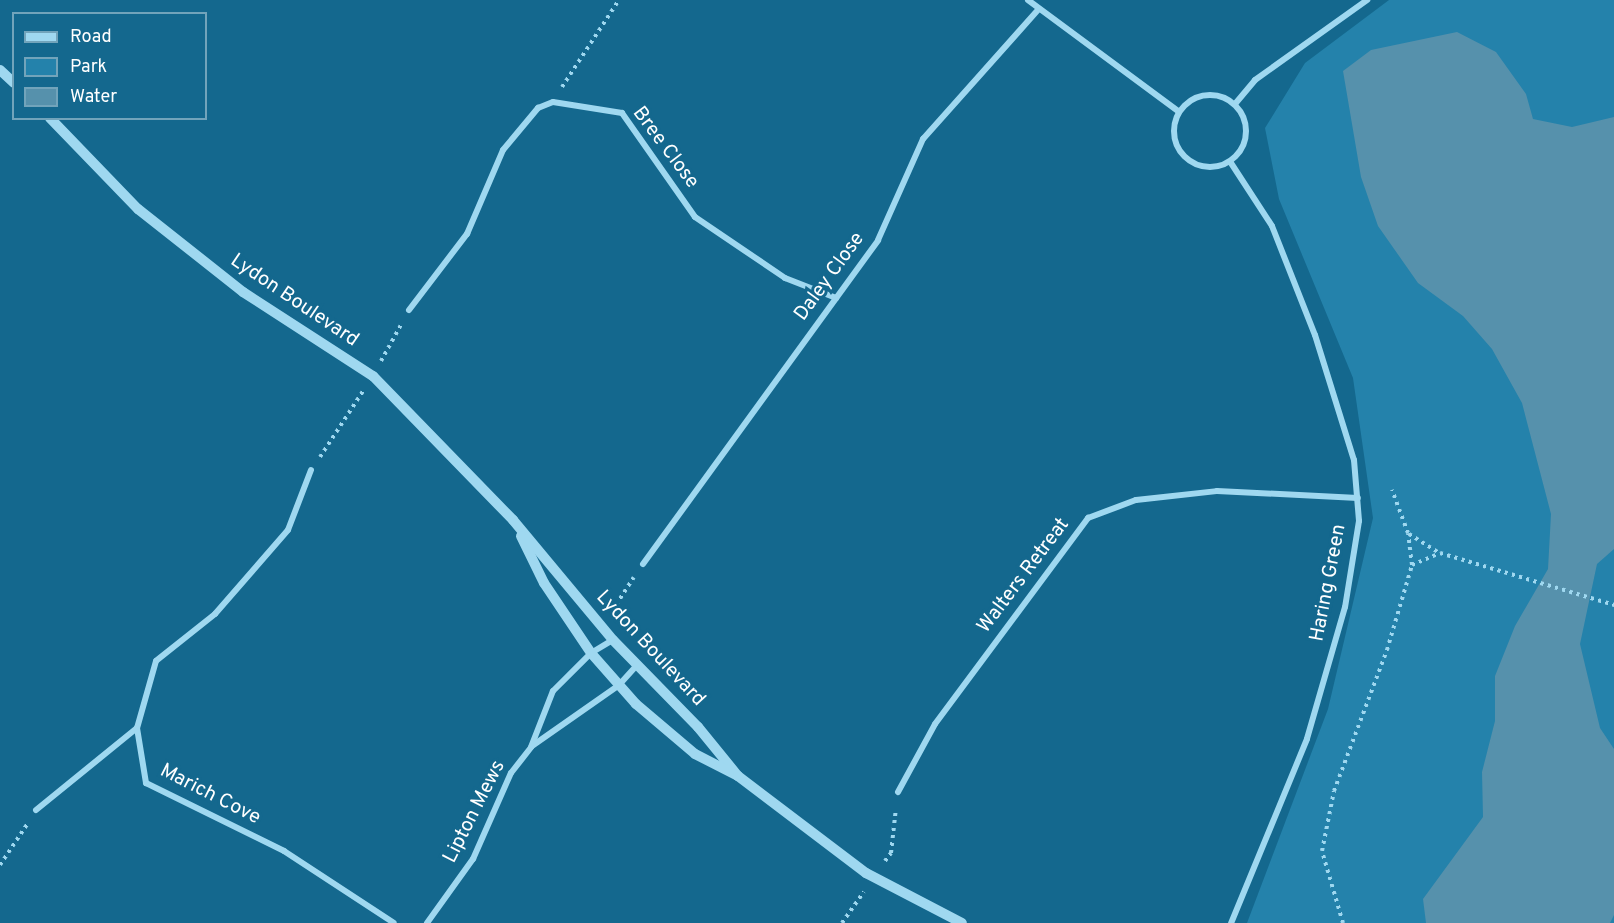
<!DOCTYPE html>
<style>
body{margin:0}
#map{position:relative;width:1614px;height:923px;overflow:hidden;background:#14688e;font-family:Overpass,sans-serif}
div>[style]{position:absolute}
.green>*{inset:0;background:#2482ab}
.water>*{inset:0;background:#5691ac}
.path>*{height:4px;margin-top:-2px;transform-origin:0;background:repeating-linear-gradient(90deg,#9fd8f0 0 3px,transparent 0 7.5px)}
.minor>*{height:6px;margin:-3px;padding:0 3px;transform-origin:3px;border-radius:3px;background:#9fd8f0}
.minor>.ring{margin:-3px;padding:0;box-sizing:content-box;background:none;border:6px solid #9fd8f0;border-radius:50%}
.tertiary>*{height:10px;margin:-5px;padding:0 5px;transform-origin:5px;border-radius:5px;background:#9fd8f0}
span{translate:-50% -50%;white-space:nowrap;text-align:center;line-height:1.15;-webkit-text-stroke:6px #14688e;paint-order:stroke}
.street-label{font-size:20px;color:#fff}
.legend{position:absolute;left:12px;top:12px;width:195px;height:108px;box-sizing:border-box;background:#14688e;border:2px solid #72a4bb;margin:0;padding:8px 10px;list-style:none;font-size:18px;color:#fff}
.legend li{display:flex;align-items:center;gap:12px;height:30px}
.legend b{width:30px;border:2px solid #72a4bb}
</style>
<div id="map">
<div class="green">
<div style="clip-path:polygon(1389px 0,1614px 0,1614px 923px,1247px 923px,1328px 709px,1373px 518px,1353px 378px,1279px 199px,1265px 128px,1305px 63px)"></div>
</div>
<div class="water">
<div style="clip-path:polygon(1457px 32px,1496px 52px,1526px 94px,1533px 119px,1572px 127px,1614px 117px,1614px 549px,1597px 564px,1580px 644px,1600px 728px,1614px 749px,1614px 915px,1610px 923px,1426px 923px,1423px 899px,1483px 817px,1482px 772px,1495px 721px,1495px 676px,1515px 626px,1548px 569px,1551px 514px,1522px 403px,1492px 349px,1463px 316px,1418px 283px,1378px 226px,1361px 177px,1343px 71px,1371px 50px)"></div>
</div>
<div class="path">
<div style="left:562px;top:87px;width:104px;rotate:-56.8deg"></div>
<div style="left:381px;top:361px;width:43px;rotate:-61.1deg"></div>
<div style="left:320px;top:457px;width:79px;rotate:-56.9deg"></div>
<div style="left:1409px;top:534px;width:36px;rotate:32deg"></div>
<div style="left:1412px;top:565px;width:30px;rotate:-23deg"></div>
<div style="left:1440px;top:553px;width:182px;rotate:16.6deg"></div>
<div style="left:612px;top:611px;width:40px;rotate:-57.1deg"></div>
<div style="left:885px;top:861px;width:10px;rotate:-53deg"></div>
<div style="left:891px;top:853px;width:45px;rotate:-83.7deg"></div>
<div style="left:0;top:865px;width:50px;rotate:-56.3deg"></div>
<div style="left:842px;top:923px;width:38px;rotate:-55deg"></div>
<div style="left:1343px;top:923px;width:75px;rotate:-106.3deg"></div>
<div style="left:1322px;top:851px;width:61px;rotate:-78.7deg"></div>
<div style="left:1334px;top:791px;width:151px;rotate:-69.4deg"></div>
<div style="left:1387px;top:650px;width:89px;rotate:-73.6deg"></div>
<div style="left:1412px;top:565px;width:32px;rotate:-97deg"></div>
<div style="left:1408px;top:533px;width:46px;rotate:-110.4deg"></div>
</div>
<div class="minor">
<div style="left:1028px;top:0;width:187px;rotate:36.5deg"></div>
<div class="ring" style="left:1174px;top:95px;width:66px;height:66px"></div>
<div style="left:1235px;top:104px;width:31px;rotate:-50deg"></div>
<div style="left:1255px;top:80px;width:138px;rotate:-35.5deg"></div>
<div style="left:1231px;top:163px;width:75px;rotate:56.9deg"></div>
<div style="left:1272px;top:226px;width:117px;rotate:68.5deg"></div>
<div style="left:1315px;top:335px;width:131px;rotate:72.7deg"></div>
<div style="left:1354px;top:460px;width:61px;rotate:85.3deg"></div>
<div style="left:1359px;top:521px;width:87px;rotate:99.2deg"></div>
<div style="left:1345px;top:607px;width:137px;rotate:106.1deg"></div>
<div style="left:1307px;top:739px;width:199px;rotate:112.4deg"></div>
<div style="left:409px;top:310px;width:96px;rotate:-52.7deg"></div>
<div style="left:467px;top:234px;width:91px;rotate:-66.8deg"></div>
<div style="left:503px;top:150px;width:55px;rotate:-50.2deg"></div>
<div style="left:538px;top:108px;width:16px;rotate:-22deg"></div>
<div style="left:553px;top:102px;width:70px;rotate:9.1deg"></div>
<div style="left:622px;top:113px;width:127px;rotate:54.9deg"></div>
<div style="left:695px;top:217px;width:109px;rotate:34.1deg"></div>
<div style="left:785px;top:278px;width:55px;rotate:21.4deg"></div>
<div style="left:311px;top:470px;width:64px;rotate:111deg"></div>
<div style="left:288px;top:530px;width:111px;rotate:131deg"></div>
<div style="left:215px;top:614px;width:75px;rotate:141.5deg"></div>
<div style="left:156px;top:661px;width:70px;rotate:105.8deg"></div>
<div style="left:137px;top:728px;width:56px;rotate:80.7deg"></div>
<div style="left:146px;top:783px;width:154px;rotate:26.2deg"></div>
<div style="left:284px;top:851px;width:131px;rotate:33.2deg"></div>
<div style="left:643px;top:564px;width:400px;rotate:-54deg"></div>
<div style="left:878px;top:240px;width:111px;rotate:-66deg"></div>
<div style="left:923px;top:139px;width:173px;rotate:-48.3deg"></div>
<div style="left:532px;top:746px;width:106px;rotate:-35deg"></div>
<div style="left:619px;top:685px;width:27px;rotate:-48deg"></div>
<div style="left:898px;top:792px;width:77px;rotate:-61.4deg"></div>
<div style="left:935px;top:724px;width:257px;rotate:-53.4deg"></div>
<div style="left:1088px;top:518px;width:51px;rotate:-20.6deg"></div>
<div style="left:1136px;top:500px;width:81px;rotate:-6.3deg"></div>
<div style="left:1217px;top:491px;width:141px;rotate:2.8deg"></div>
<div style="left:36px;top:810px;width:130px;rotate:-39.1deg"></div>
<div style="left:427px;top:923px;width:79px;rotate:-54.3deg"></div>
<div style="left:473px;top:859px;width:94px;rotate:-66.2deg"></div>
<div style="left:511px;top:773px;width:33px;rotate:-52deg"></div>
<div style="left:531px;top:747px;width:60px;rotate:-68.6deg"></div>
<div style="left:553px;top:691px;width:54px;rotate:-45deg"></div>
<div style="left:591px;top:653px;width:26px;rotate:-31deg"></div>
</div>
<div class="tertiary">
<div style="left:0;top:70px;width:19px;rotate:43deg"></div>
<div style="left:50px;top:118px;width:127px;rotate:46deg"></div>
<div style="left:138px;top:209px;width:134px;rotate:38.3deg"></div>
<div style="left:243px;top:292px;width:155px;rotate:32.9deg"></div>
<div style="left:373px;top:376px;width:201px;rotate:45.8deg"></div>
<div style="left:513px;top:520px;width:156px;rotate:50.2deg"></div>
<div style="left:613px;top:640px;width:122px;rotate:45.7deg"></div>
<div style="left:698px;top:727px;width:63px;rotate:50.8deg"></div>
<div style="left:521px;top:536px;width:52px;rotate:63.9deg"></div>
<div style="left:544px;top:583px;width:84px;rotate:56.1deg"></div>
<div style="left:591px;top:653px;width:68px;rotate:48.6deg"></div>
<div style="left:636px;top:704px;width:77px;rotate:40.3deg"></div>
<div style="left:695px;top:754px;width:48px;rotate:27.1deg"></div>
<div style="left:738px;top:776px;width:161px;rotate:37.2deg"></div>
<div style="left:866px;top:873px;width:108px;rotate:27.5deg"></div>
</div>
<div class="street-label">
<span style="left:665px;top:148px;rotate:53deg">Bree Close</span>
<span style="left:830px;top:277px;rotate:-54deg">Daley Close</span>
<span style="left:294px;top:301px;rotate:34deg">Lydon Boulevard</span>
<span style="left:1024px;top:576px;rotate:-53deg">Walters Retreat</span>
<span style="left:1329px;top:583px;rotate:-79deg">Haring Green</span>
<span style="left:650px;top:649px;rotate:47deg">Lydon Boulevard</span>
<span style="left:210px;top:795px;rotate:27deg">Marich Cove</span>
<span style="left:475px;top:812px;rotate:-63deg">Lipton Mews</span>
</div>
<ul class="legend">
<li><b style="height:8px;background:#9fd8f0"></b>Road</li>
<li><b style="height:16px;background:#2482ab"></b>Park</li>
<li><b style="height:16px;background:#5691ac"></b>Water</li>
</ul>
</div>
